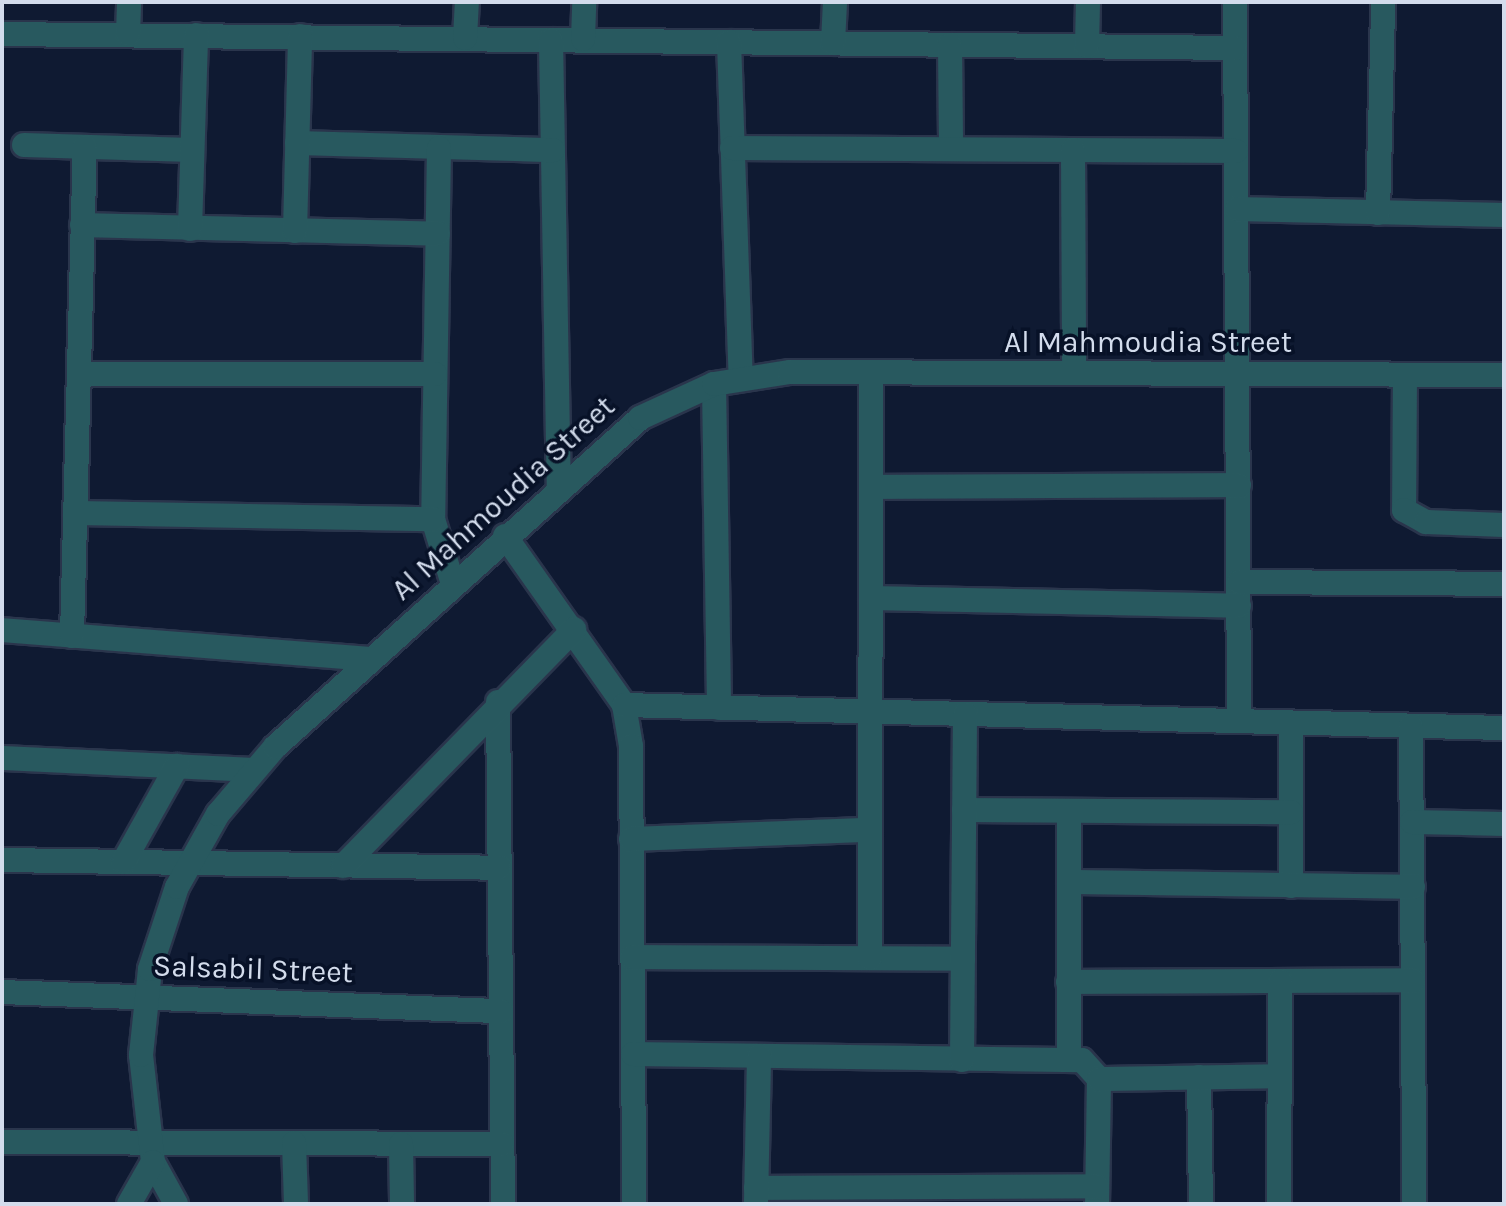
<!DOCTYPE html>
<style>
body{margin:0}
#map{position:relative;width:1506px;height:1206px;overflow:hidden;background:#0f1a32;font-family:Karla,sans-serif}
div>[style]{position:absolute}
.roads{filter:drop-shadow(2px 0 #2a354c) drop-shadow(-2px 0 #2a354c) drop-shadow(0 2px #2a354c) drop-shadow(0 -2px #2a354c)}
.street>*{height:24px;margin:-12px;padding:0 12px;transform-origin:12px;border-radius:12px;background:#28595f}
span{translate:-50% -50%;white-space:nowrap;text-align:center;line-height:1.15;-webkit-text-stroke:7px #071127;paint-order:stroke}
.street-label{font-size:30px;color:#d3dcec}
.frame{position:absolute;inset:0;border:4px solid #d3dcec;pointer-events:none}
</style>
<div id="map">
<div class="roads">
<div class="street">
<div style="left:1235px;top:2px;width:719px;rotate:89.68deg"></div>
<div style="left:2px;top:34px;width:1233px;rotate:0.65deg"></div>
<div style="left:128px;top:34px;width:32px;rotate:-88deg"></div>
<div style="left:465px;top:38px;width:36px;rotate:-87deg"></div>
<div style="left:583px;top:39px;width:37px;rotate:-88deg"></div>
<div style="left:551px;top:40px;width:446px;rotate:89deg"></div>
<div style="left:729px;top:42px;width:336px;rotate:88deg"></div>
<div style="left:833px;top:43px;width:41px;rotate:-87.2deg"></div>
<div style="left:950px;top:45px;width:104px;rotate:89.4deg"></div>
<div style="left:1087px;top:46px;width:44px;rotate:-88.7deg"></div>
<div style="left:297px;top:143px;width:256px;rotate:1.6deg"></div>
<div style="left:24px;top:145px;width:168px;rotate:1.7deg"></div>
<div style="left:439px;top:148px;width:371px;rotate:90.9deg"></div>
<div style="left:433px;top:519px;width:68px;rotate:72.9deg"></div>
<div style="left:732px;top:148px;width:504px;rotate:0.34deg"></div>
<div style="left:1073px;top:150px;width:223px;rotate:89.7deg"></div>
<div style="left:1237px;top:209px;width:267px;rotate:1.3deg"></div>
<div style="left:1378px;top:213px;width:211px;rotate:-88.6deg"></div>
<div style="left:82px;top:225px;width:356px;rotate:1.4deg"></div>
<div style="left:190px;top:229px;width:194px;rotate:-88.2deg"></div>
<div style="left:295px;top:231px;width:195px;rotate:-88.5deg"></div>
<div style="left:79px;top:374px;width:356px"></div>
<div style="left:1405px;top:375px;width:135px;rotate:90.4deg"></div>
<div style="left:1404px;top:510px;width:25px;rotate:29deg"></div>
<div style="left:1426px;top:522px;width:78px;rotate:2.2deg"></div>
<div style="left:714px;top:384px;width:324px;rotate:89.1deg"></div>
<div style="left:871px;top:487px;width:368px;rotate:-0.3deg"></div>
<div style="left:75px;top:513px;width:358px;rotate:1deg"></div>
<div style="left:505px;top:536px;width:207px;rotate:54.8deg"></div>
<div style="left:624px;top:705px;width:42px;rotate:80.3deg"></div>
<div style="left:631px;top:746px;width:458px;rotate:89.6deg"></div>
<div style="left:1239px;top:582px;width:265px;rotate:0.4deg"></div>
<div style="left:871px;top:598px;width:368px;rotate:1.2deg"></div>
<div style="left:2px;top:630px;width:370px;rotate:4.5deg"></div>
<div style="left:72px;top:636px;width:489px;rotate:-88.5deg"></div>
<div style="left:498px;top:702px;width:502px;rotate:89.43deg"></div>
<div style="left:624px;top:705px;width:880px;rotate:1.5deg"></div>
<div style="left:1291px;top:723px;width:163px;rotate:90deg"></div>
<div style="left:1411px;top:726px;width:478px;rotate:89.6deg"></div>
<div style="left:2px;top:758px;width:251px;rotate:2.7deg"></div>
<div style="left:964px;top:810px;width:327px;rotate:0.4deg"></div>
<div style="left:1412px;top:822px;width:92px;rotate:1.2deg"></div>
<div style="left:631px;top:839px;width:239px;rotate:-2.2deg"></div>
<div style="left:2px;top:860px;width:497px;rotate:0.9deg"></div>
<div style="left:124px;top:861px;width:109px;rotate:-60.8deg"></div>
<div style="left:343px;top:866px;width:331px;rotate:-45.7deg"></div>
<div style="left:1069px;top:882px;width:344px;rotate:0.8deg"></div>
<div style="left:632px;top:957px;width:331px;rotate:0.3deg"></div>
<div style="left:870px;top:958px;width:586px;rotate:-89.9deg"></div>
<div style="left:1068px;top:982px;width:345px;rotate:-0.3deg"></div>
<div style="left:2px;top:992px;width:499px;rotate:2.2deg"></div>
<div style="left:633px;top:1054px;width:449px;rotate:0.8deg"></div>
<div style="left:1082px;top:1060px;width:25px;rotate:48deg"></div>
<div style="left:1099px;top:1079px;width:125px;rotate:90.9deg"></div>
<div style="left:1069px;top:1059px;width:248px;rotate:-90deg"></div>
<div style="left:962px;top:1060px;width:346px;rotate:-89.5deg"></div>
<div style="left:1199px;top:1077px;width:127px;rotate:89.1deg"></div>
<div style="left:1099px;top:1079px;width:181px;rotate:-0.9deg"></div>
<div style="left:2px;top:1142px;width:500px;rotate:0.23deg"></div>
<div style="left:294px;top:1143px;width:61px;rotate:88.1deg"></div>
<div style="left:401px;top:1144px;width:60px;rotate:89deg"></div>
<div style="left:153px;top:1162px;width:108px;rotate:-96.4deg"></div>
<div style="left:141px;top:1055px;width:86px;rotate:-84deg"></div>
<div style="left:150px;top:969px;width:86px;rotate:-71.8deg"></div>
<div style="left:177px;top:887px;width:84px;rotate:-60.7deg"></div>
<div style="left:218px;top:814px;width:88px;rotate:-49.6deg"></div>
<div style="left:275px;top:747px;width:491px;rotate:-42deg"></div>
<div style="left:640px;top:418px;width:81px;rotate:-24.7deg"></div>
<div style="left:714px;top:384px;width:77px;rotate:-9deg"></div>
<div style="left:790px;top:372px;width:714px;rotate:0.24deg"></div>
<div style="left:153px;top:1162px;width:48px;rotate:61.3deg"></div>
<div style="left:756px;top:1188px;width:341px;rotate:-0.3deg"></div>
<div style="left:756px;top:1202px;width:146px;rotate:-88.8deg"></div>
<div style="left:129px;top:1204px;width:48px;rotate:-60.3deg"></div>
<div style="left:1279px;top:1204px;width:223px;rotate:-89.7deg"></div>
</div>
</div>
<div class="street-label">
<span style="left:1148px;top:342px">Al Mahmoudia Street</span>
<span style="left:503px;top:498px;rotate:-42deg">Al Mahmoudia Street</span>
<span style="left:253px;top:969px;rotate:2deg">Salsabil Street</span>
</div>
<div class="frame"></div>
</div>
